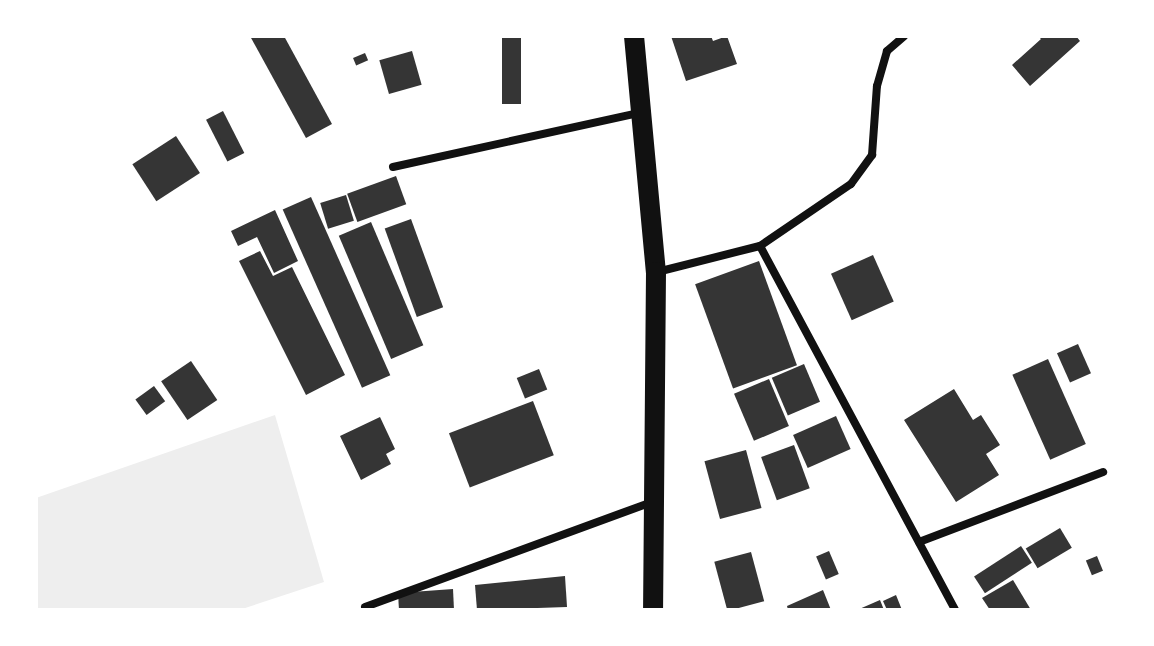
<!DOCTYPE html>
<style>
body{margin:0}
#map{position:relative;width:1154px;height:646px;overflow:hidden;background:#fff;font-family:Literata,serif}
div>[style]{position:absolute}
.green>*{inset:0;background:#eee}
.building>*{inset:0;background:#353535;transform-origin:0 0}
.minor>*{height:8px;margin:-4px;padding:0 4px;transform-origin:4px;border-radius:4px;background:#111}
.primary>*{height:20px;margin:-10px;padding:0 10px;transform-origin:10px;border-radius:10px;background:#111}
span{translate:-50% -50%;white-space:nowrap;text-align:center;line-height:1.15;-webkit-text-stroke:8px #fff;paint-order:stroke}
.frame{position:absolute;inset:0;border:38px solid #fff;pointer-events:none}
</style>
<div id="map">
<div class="green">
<div style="clip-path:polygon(275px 415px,324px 582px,239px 610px,36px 610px,36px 498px)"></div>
</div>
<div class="building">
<div style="clip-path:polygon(250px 36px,284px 36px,332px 124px,306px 138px)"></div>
<div style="left:502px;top:36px;width:19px;height:68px"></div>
<div style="clip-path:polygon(671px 36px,711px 36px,713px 41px,727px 36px,737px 64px,686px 81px)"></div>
<div style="clip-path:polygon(1038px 36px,1076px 36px,1080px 41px,1030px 86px,1012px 65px,1041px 39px)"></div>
<div style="left:412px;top:51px;width:35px;height:34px;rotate:74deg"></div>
<div style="left:365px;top:53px;width:8px;height:13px;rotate:67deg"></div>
<div style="left:223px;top:111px;width:47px;height:19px;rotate:63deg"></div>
<div style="left:176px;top:136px;width:44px;height:52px;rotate:57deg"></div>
<div style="left:396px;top:176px;width:30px;height:52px;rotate:70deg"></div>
<div style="left:346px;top:195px;width:27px;height:27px;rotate:73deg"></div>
<div style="left:311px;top:197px;width:195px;height:31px;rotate:66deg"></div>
<div style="clip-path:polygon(275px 210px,298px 261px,274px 273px,257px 237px,238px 246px,231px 231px)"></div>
<div style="left:411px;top:219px;width:94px;height:28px;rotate:70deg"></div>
<div style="left:371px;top:222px;width:134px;height:35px;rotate:67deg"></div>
<div style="clip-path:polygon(260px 251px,273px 276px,292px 267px,345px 375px,306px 395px,239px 261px)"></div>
<div style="left:873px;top:255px;width:51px;height:46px;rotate:66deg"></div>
<div style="left:759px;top:261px;width:111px;height:68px;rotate:70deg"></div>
<div style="left:1078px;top:344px;width:32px;height:23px;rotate:66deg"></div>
<div style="left:1048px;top:359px;width:93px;height:39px;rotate:66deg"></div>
<div style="left:191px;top:361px;width:47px;height:36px;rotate:56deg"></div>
<div style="left:804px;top:364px;width:41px;height:35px;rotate:67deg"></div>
<div style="left:539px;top:369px;width:22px;height:24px;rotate:68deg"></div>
<div style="left:769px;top:379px;width:51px;height:38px;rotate:67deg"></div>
<div style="left:154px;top:386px;width:19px;height:23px;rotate:54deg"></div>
<div style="clip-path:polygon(954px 389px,973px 420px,981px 415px,1000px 445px,986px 454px,999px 475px,956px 502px,904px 420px)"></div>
<div style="left:533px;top:401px;width:58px;height:90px;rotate:69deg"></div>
<div style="left:836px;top:416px;width:36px;height:47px;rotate:66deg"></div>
<div style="clip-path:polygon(380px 417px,395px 449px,386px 454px,391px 464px,361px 480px,340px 436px)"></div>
<div style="left:794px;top:445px;width:46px;height:35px;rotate:70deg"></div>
<div style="left:746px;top:450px;width:60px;height:43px;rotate:75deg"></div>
<div style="left:1060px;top:528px;width:23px;height:40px;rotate:59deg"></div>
<div style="left:1021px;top:546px;width:20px;height:56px;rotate:57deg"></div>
<div style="left:829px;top:551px;width:25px;height:14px;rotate:67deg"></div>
<div style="left:751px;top:552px;width:51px;height:38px;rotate:75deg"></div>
<div style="left:1097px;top:556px;width:16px;height:12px;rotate:68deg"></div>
<div style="clip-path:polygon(565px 576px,567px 607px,477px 610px,475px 585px)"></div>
<div style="clip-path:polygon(1013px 580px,1031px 610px,990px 610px,982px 598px)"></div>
<div style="clip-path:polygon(453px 589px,454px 610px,399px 610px,398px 593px)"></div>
<div style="clip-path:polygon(823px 590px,831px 610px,788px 610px,787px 606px)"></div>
<div style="clip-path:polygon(896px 595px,902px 610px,887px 610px,883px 601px)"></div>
<div style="clip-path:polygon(880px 600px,884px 610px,857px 610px)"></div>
</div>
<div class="minor">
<div style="left:393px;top:167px;width:252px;rotate:-12.4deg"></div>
<div style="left:760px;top:246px;width:413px;rotate:61.8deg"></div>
<div style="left:657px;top:272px;width:106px;rotate:-14.2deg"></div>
<div style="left:760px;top:246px;width:110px;rotate:-34.3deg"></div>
<div style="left:851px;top:184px;width:36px;rotate:-54deg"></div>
<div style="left:872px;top:155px;width:69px;rotate:-85.9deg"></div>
<div style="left:877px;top:86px;width:36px;rotate:-74deg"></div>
<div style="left:887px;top:51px;width:23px;rotate:-41deg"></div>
<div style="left:919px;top:542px;width:197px;rotate:-20.8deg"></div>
<div style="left:365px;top:607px;width:308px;rotate:-20.1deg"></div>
</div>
<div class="primary">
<div style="left:634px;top:36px;width:237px;rotate:84.7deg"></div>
<div style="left:656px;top:272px;width:338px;rotate:90.5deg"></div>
</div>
<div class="frame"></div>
</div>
